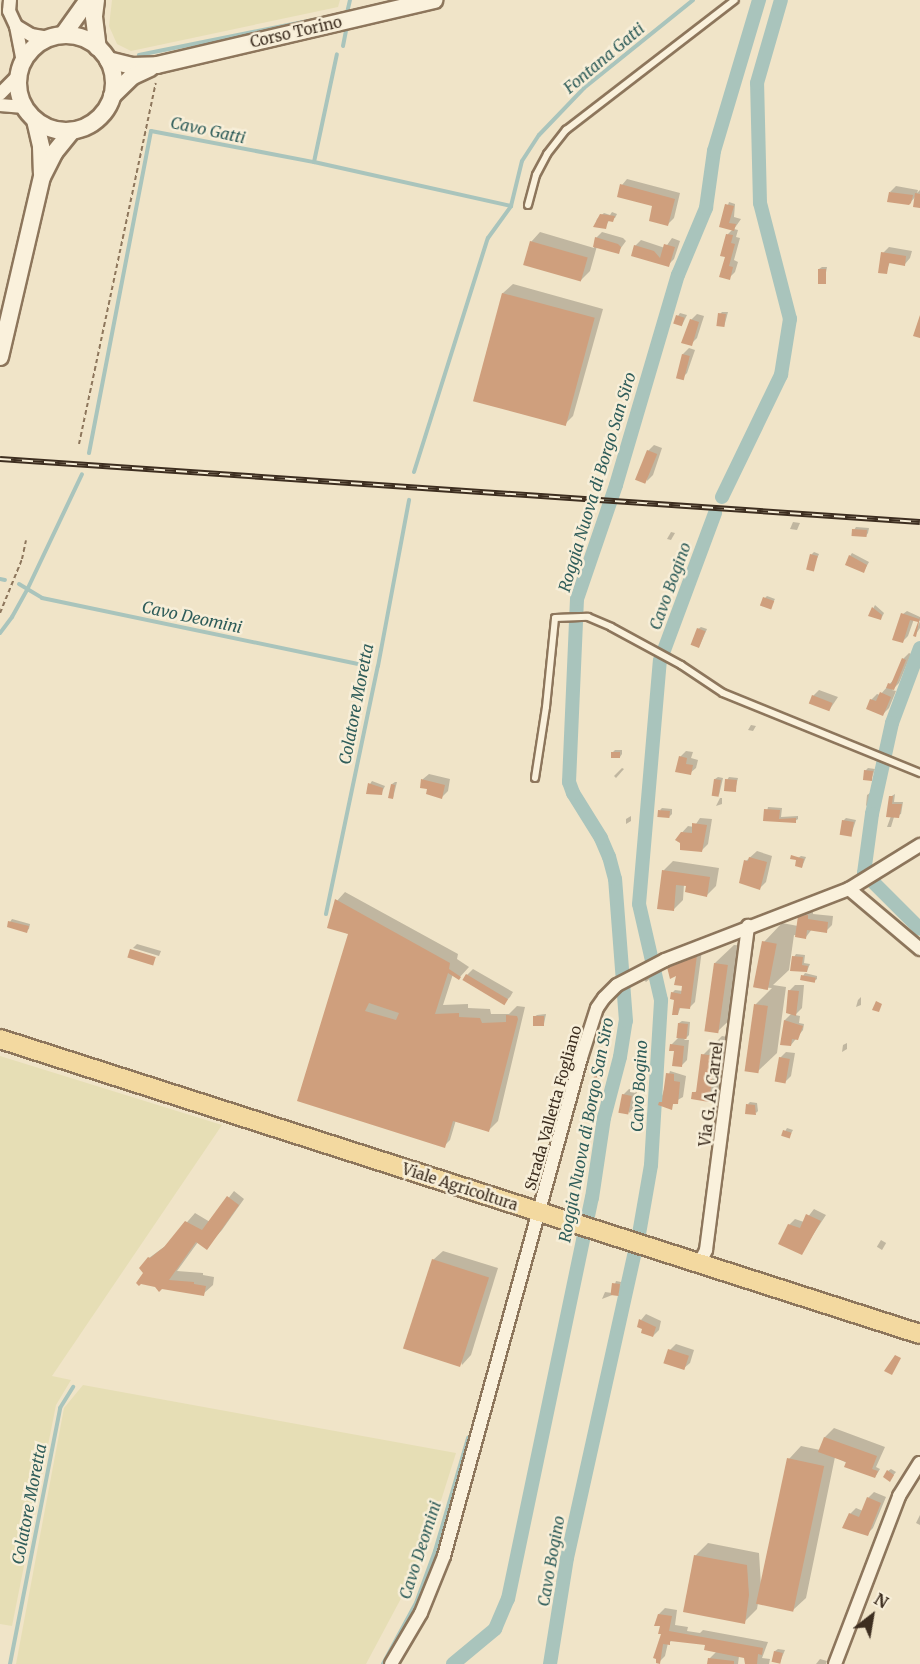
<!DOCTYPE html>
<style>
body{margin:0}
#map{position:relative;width:920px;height:1664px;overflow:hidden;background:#f0e4c8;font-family:Merriweather,serif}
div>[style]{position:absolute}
.farmland>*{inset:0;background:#e6deb5}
.shadow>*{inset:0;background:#0003;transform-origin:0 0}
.stream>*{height:4px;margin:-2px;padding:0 2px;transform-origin:2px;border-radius:2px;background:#a9c4bc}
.canal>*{height:14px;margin:-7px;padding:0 7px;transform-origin:7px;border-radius:7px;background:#a9c4bc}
.building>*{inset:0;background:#cf9f7d;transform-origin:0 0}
.path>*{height:2px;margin-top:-1px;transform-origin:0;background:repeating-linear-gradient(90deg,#8d765c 0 4.5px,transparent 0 7.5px)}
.roads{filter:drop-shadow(2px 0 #8d765c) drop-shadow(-2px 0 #8d765c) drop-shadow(0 2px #8d765c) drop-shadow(0 -2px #8d765c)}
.lane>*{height:6px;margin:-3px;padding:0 3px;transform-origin:3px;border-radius:3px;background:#faf1dc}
.street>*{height:12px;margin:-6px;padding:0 6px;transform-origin:6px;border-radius:6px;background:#faf1dc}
.secondary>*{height:16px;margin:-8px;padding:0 8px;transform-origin:8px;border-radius:8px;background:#faf1dc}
.secondary>.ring{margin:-8px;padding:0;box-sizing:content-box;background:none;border:16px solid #faf1dc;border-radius:50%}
.primary>*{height:18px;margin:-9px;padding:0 9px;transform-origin:9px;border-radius:9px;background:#f3d9a0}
.rail>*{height:6px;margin-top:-3px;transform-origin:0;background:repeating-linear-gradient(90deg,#f7eed8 0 11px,#3d2e20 0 22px);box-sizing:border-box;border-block:2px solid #3d2e20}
span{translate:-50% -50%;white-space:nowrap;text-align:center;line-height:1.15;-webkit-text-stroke:5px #f7eed8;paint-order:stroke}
.street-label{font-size:15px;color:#3d2e20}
.water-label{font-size:16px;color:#2f5d5a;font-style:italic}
.north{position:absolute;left:842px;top:1586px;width:60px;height:60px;-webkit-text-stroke:4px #f7eed8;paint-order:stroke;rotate:31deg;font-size:16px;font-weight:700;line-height:24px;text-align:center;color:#3d2e20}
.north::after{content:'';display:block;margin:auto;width:21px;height:27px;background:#3d2e20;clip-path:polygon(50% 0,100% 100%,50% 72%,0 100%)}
</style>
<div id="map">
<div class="farmland">
<div style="clip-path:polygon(112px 0,340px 0,338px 7px,131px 51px,117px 44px,109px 26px)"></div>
<div style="clip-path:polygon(0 1056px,222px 1125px,52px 1376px,71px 1380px,56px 1405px,12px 1626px,0 1624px)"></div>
<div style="clip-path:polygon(83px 1385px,456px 1453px,432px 1529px,406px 1589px,366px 1664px,16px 1664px,64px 1408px)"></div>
</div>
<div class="shadow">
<div style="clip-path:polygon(627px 179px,680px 193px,674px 218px,668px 224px,654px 205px,622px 185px)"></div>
<div style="clip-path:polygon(896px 186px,918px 190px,917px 193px,920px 190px,920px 207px,916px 196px,909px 204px,890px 192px)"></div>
<div style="clip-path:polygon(729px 202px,735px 204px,734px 217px,741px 219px,734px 229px,738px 230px,736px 237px,740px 238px,734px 260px,738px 262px,735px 272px,729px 278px,728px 234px,733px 229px,721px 226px)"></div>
<div style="clip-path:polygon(612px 212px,617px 214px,615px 218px,610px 219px,605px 227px,595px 226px,597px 219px,604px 213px,610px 215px)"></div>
<div style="clip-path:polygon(540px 232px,594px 248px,596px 238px,602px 232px,623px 238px,626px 241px,618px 252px,597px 246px,590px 271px,581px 280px,531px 242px)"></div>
<div style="clip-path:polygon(672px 238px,680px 241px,674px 259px,668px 265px,635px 246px,641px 240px,665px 248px)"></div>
<div style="clip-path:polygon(889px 247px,912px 251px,910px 258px,905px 264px,890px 262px,886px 272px,883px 253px)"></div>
<div style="clip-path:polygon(822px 267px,827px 267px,824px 283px,819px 269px)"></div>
<div style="clip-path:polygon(513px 284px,603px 309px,573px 416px,564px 425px,474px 400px,503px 293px)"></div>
<div style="clip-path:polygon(722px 312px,728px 312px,724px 327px,720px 314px)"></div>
<div style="clip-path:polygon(680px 313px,687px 315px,682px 325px,678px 316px)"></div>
<div style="clip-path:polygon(697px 314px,704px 316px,697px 338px,691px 344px,691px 320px)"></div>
<div style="clip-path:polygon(689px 348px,695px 350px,687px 373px,681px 379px,683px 354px)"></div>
<div style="clip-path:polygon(654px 445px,662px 448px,653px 475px,647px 481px,648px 451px)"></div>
<div style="clip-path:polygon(793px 522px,800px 523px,797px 530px,790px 529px)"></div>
<div style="clip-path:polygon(856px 527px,869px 528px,868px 533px,866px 536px,854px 530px)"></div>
<div style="clip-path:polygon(671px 532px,675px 533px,671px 540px,667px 539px)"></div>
<div style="clip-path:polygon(814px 552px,819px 554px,812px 570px,811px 555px)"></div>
<div style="clip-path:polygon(852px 553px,869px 562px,864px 571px,850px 556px)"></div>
<div style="clip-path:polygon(767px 596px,775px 599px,770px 608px,765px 598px)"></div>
<div style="clip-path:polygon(875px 605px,884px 613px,881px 619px,870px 615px)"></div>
<div style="clip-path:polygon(907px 611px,920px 617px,920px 628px,914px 637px,920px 621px,914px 619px,908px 636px,902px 642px,903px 614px)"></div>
<div style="clip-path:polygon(701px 627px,707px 629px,699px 647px,698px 629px)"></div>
<div style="clip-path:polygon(909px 653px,911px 654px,899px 683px,892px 690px,896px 691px,889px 708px,883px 714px,871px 700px,877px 694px,880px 695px,895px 678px,903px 659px)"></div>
<div style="clip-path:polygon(819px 690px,838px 697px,830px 709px,813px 696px)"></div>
<div style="clip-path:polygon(751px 725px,756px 726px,753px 731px,748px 730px)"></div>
<div style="clip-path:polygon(615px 750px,622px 750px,622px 754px,620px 757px,612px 753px)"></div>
<div style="clip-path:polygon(686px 751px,693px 752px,691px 758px,698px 760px,696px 768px,690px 773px,680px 757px)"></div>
<div style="clip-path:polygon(622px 768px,624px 769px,616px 778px,614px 776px)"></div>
<div style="clip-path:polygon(868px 768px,875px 769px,871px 780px,865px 771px)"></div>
<div style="clip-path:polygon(429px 774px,450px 779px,448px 791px,442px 797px,428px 788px,421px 786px,423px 779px)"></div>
<div style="clip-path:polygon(718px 777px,723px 778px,719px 795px,715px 779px)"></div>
<div style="clip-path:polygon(729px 777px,738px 778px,735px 790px,727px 780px)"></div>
<div style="clip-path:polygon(372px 781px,385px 786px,381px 794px,370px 784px)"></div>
<div style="clip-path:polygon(395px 782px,397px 782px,393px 798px,392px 784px)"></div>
<div style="clip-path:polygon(870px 793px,870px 803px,866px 806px,867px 795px)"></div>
<div style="clip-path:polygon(895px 794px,894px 802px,903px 802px,901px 814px,894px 817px,891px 827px,887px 827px,891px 816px,890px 797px)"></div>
<div style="clip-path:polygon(720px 798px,722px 798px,722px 804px,716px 806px)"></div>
<div style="clip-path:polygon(768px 807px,782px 808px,781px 817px,798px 816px,798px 819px,795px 821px,765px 820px)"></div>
<div style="clip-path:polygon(662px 808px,672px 809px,672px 814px,669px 817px,660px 810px)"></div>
<div style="clip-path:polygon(631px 816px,631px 821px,626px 824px,626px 819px)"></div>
<div style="clip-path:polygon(700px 818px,712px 819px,708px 844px,702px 850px,677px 841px,677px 838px,688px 826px,694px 827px)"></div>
<div style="clip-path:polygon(846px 818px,856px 820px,851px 835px,843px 821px)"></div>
<div style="clip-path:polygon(757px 851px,772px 856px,766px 882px,760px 888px,746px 861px)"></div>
<div style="clip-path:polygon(801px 856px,806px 857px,802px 867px,798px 858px)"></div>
<div style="clip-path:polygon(673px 861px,719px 868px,716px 886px,707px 895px,684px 884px,683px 900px,674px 909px,664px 870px)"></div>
<div style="clip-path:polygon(345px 892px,458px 954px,457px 959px,469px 967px,459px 978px,453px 974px,443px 1005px,468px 1004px,468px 1008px,490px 1009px,491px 1014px,509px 1014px,517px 1006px,525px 1007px,498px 1121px,489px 1130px,456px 1120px,450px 1140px,444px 1146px,298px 1100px,350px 933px,336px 902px)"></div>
<div style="clip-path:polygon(813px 910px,813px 914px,833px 916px,832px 925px,826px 931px,812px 929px,806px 937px,794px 935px,789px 970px,773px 985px,786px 987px,777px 1053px,758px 1071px,756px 1004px,772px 988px,757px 987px,764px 942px,782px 923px,798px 926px,799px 917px,805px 911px)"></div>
<div style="clip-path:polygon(12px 919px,30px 924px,29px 929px,26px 931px,10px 922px)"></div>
<div style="clip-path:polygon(137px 944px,161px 951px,159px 956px,133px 948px)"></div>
<div style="clip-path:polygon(734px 945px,746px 946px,737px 1013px,718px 1031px,715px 963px)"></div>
<div style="clip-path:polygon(702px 950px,695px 1002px,689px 1008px,681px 1006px,678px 1014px,672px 993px,675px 990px,683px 991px,684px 984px,678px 972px,669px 967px)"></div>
<div style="clip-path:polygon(796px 954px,805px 955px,804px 963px,810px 964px,807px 971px,794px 957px)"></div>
<div style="clip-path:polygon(473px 969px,513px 992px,510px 997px,504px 1003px,467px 975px)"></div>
<div style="clip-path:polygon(805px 973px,817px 976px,817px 979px,814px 981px,803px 976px)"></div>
<div style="clip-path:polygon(652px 974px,653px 976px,646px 982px,644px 980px)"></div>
<div style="clip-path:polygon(795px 985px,804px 985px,802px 1008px,795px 1015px,800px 1016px,799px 1023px,804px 1024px,803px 1030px,791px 1045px,782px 1044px,785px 1020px,792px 1013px,789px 991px)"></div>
<div style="clip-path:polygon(861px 997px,861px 1005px,856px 1007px,858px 1000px)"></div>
<div style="clip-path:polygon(546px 1014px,544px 1024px,534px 1017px,537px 1015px)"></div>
<div style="clip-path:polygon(682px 1021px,690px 1022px,689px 1035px,684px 1040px,689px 1040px,687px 1060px,681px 1066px,671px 1045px,680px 1036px,679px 1023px)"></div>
<div style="clip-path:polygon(722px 1036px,733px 1038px,727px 1081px,708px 1100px,694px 1093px,698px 1090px,703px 1055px)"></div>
<div style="clip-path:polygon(847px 1043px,847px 1049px,842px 1052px,843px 1045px)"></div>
<div style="clip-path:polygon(786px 1052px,795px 1053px,791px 1076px,785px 1082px,780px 1058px)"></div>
<div style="clip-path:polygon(599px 1069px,601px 1070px,597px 1091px,596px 1072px)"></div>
<div style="clip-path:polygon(670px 1071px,686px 1076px,683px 1097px,674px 1102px,671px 1108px,660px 1102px)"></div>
<div style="clip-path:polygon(629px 1089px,637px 1090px,635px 1107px,629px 1113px,623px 1095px)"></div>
<div style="clip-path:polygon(750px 1102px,757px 1103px,758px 1111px,756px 1113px,748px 1104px)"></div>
<div style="clip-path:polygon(787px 1128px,793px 1130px,789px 1137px,783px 1135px)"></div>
<div style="clip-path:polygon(234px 1191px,244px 1199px,222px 1230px,206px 1248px,198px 1242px,177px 1271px,203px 1273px,203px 1275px,214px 1277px,213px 1285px,203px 1294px,146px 1273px,149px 1258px,168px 1244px,195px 1213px,210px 1222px)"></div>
<div style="clip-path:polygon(814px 1209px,826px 1215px,801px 1253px,789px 1225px,795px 1219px,804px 1222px)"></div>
<div style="left:881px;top:1240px;width:6px;height:8px;rotate:31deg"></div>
<div style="clip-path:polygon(443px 1251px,498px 1268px,471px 1355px,462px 1365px,433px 1260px)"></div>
<div style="clip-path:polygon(616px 1281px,621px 1282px,620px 1292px,602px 1299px,605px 1292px,612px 1293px)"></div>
<div style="clip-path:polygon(646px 1314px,661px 1321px,659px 1330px,653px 1336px,641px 1320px)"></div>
<div style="clip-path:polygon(676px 1344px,694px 1350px,690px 1363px,684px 1368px,670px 1350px)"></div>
<div style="clip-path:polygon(834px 1428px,885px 1447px,876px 1467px,880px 1469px,877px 1474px,875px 1477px,835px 1457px,806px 1598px,793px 1610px,758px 1603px,757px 1609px,744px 1622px,695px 1556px,708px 1543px,759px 1553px,761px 1586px,789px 1459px,801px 1446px,820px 1450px,825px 1437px)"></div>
<div style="clip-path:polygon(891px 1469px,896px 1472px,892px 1477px,888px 1471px)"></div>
<div style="clip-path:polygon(874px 1492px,886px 1497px,873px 1528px,867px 1534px,850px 1514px,856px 1508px,863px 1511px,868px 1498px)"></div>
<div style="clip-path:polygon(920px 1515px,920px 1525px,916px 1523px)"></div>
<div style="clip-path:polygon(665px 1608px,677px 1610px,675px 1625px,688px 1627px,687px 1631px,700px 1633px,703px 1630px,768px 1642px,762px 1658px,770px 1659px,769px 1664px,747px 1664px,748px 1658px,739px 1656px,738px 1664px,709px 1664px,710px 1658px,716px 1652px,706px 1644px,673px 1640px,668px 1643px,665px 1656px,659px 1662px,662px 1633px,659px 1614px)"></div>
<div style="clip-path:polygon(778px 1649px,785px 1650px,780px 1662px,775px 1651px)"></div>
<div style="clip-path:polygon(820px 1659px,827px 1661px,826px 1664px,816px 1664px)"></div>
</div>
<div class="stream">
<div style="left:343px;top:46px;width:16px;rotate:-79deg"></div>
<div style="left:139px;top:55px;width:212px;rotate:-11.4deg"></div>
<div style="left:347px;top:13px;width:13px;rotate:-77deg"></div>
<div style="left:314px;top:162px;width:110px;rotate:-78deg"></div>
<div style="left:89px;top:453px;width:328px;rotate:-79.1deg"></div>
<div style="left:151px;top:131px;width:166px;rotate:10.8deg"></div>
<div style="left:314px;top:162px;width:202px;rotate:12.6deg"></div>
<div style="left:414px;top:472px;width:245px;rotate:-72.5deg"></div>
<div style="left:488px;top:238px;width:39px;rotate:-54deg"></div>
<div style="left:511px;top:206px;width:46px;rotate:-76.3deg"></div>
<div style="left:522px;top:161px;width:31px;rotate:-57deg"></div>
<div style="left:539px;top:135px;width:65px;rotate:-46.2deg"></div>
<div style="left:584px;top:88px;width:140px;rotate:-38.9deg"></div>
<div style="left:0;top:579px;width:5px;rotate:11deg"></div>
<div style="left:19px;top:584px;width:27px;rotate:31deg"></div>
<div style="left:42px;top:598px;width:329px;rotate:11.8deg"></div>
<div style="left:0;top:633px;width:20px;rotate:-53deg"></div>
<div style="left:12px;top:617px;width:31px;rotate:-61deg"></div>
<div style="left:27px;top:590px;width:128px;rotate:-64.6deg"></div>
<div style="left:326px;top:914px;width:253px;rotate:-78.2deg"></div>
<div style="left:378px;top:666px;width:169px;rotate:-79.4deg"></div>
<div style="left:10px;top:1664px;width:261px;rotate:-78.9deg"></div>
<div style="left:60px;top:1408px;width:25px;rotate:-58deg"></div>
<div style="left:383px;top:1664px;width:69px;rotate:-61.6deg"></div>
<div style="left:416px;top:1603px;width:55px;rotate:-69.9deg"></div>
<div style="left:435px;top:1551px;width:118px;rotate:-73.7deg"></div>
</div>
<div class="canal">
<div style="left:722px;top:497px;width:136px;rotate:-64.2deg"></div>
<div style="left:781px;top:375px;width:57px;rotate:-80.9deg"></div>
<div style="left:790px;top:319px;width:120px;rotate:-104.5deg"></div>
<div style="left:760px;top:203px;width:120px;rotate:-91.4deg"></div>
<div style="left:757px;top:83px;width:86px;rotate:-73.9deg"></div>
<div style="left:920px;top:648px;width:80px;rotate:110.5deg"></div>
<div style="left:892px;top:723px;width:93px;rotate:102.4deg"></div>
<div style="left:872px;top:814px;width:60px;rotate:97.7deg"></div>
<div style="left:864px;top:873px;width:79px;rotate:45deg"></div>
<div style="left:453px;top:1664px;width:55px;rotate:-39.8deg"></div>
<div style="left:495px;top:1629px;width:33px;rotate:-67deg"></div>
<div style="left:508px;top:1599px;width:410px;rotate:-78.2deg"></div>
<div style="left:592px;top:1198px;width:81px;rotate:-81.5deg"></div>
<div style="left:604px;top:1118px;width:63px;rotate:-75.3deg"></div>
<div style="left:620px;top:1057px;width:36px;rotate:-81deg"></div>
<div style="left:626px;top:1021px;width:142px;rotate:-94.4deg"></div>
<div style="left:615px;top:879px;width:23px;rotate:-105deg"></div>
<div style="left:609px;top:857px;width:21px;rotate:-113deg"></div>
<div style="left:601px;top:838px;width:53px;rotate:-121.9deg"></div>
<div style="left:573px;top:793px;width:12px;rotate:-110deg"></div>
<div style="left:569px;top:782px;width:183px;rotate:-87.5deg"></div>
<div style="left:577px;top:599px;width:120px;rotate:-71.1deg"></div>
<div style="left:616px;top:485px;width:219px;rotate:-73.6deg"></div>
<div style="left:678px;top:275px;width:73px;rotate:-67.3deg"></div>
<div style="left:706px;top:208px;width:58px;rotate:-82deg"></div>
<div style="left:714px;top:151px;width:158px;rotate:-73.4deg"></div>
<div style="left:550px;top:1664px;width:107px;rotate:-80.9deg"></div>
<div style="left:567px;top:1558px;width:332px;rotate:-77.5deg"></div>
<div style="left:639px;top:1234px;width:70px;rotate:-80.1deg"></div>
<div style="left:651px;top:1165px;width:165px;rotate:-86.5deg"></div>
<div style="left:661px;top:1000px;width:98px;rotate:-102.9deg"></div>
<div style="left:639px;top:904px;width:244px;rotate:-85.1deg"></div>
<div style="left:660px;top:661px;width:158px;rotate:-69.6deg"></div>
</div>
<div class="building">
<div style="clip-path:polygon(620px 184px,675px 199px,668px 226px,649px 221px,652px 206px,617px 197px)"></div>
<div style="clip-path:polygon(889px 192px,913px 195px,911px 203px,909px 205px,887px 202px)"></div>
<div style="clip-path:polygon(915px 193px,920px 194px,920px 208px,913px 207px)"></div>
<div style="clip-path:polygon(725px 204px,734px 206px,729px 223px,736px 224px,734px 231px,719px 227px)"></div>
<div style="clip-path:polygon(600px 214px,615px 216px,613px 222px,608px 221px,606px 229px,593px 227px)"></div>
<div style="clip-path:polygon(726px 234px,733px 235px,731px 243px,735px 244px,729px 266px,733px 267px,730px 280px,719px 277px,725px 257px,720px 256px)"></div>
<div style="clip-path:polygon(595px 237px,618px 244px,621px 247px,619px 254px,593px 247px)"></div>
<div style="left:530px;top:241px;width:60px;height:25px;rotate:16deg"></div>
<div style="clip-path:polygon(664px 244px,675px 247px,669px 267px,631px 256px,634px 245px,654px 251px,660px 258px)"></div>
<div style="clip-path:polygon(881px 252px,906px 256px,905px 266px,889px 263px,887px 274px,878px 273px)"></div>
<div style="left:818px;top:269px;width:8px;height:15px"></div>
<div style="left:502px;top:293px;width:96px;height:112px;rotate:15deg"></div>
<div style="left:718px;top:313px;width:8px;height:13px;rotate:7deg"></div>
<div style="left:676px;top:315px;width:9px;height:9px;rotate:18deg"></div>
<div style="clip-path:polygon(920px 315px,920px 338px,913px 336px)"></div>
<div style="clip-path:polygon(690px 319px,699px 322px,692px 346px,681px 343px)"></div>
<div style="left:682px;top:354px;width:8px;height:25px;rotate:14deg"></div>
<div style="left:647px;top:450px;width:11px;height:32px;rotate:22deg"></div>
<div style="left:852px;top:529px;width:15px;height:7px;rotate:4deg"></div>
<div style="left:810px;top:554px;width:8px;height:16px;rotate:14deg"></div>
<div style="clip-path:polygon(849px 555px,867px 565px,864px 573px,845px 565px)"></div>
<div style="left:763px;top:597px;width:12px;height:9px;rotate:20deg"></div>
<div style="clip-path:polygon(872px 607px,882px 615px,881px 620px,868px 616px)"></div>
<div style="clip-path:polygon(901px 613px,919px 619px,920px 617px,916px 637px,913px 636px,918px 622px,910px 620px,903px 643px,892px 640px)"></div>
<div style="left:697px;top:628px;width:9px;height:18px;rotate:21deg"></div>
<div style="clip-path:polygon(902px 658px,906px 660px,894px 690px,886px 688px,888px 683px,891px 684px)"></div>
<div style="clip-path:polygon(880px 692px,891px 697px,883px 716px,866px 709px,870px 699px,876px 701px)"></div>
<div style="left:812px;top:695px;width:22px;height:9px;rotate:21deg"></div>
<div style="left:611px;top:752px;width:9px;height:6px"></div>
<div style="clip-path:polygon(679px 756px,687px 758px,686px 764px,693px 765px,691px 775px,675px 772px)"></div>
<div style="left:864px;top:770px;width:9px;height:10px;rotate:6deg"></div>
<div style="clip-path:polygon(421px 779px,445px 785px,442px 799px,426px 794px,427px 789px,420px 788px)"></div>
<div style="left:714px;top:779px;width:7px;height:17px;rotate:8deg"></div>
<div style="left:725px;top:779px;width:12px;height:12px;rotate:5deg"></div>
<div style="clip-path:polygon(368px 783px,383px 788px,382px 795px,366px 794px)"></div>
<div style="clip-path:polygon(391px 784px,395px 785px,393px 799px,388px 798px)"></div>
<div style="clip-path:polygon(889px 796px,893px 796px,892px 804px,902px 804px,899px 818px,886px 817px)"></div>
<div style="clip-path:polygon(764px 809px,780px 810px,779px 819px,796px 818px,796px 823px,763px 821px)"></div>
<div style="left:658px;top:810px;width:12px;height:7px;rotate:5deg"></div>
<div style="left:842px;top:820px;width:12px;height:15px;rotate:9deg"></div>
<div style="clip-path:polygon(692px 823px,707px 825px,702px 852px,680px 850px,680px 843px,675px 840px,681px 832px,692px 833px)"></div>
<div style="clip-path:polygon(791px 855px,804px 859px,802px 868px,795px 866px,796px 860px,790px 859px)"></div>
<div style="clip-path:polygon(749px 857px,767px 862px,760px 890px,739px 883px,744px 860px,748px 861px)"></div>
<div style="clip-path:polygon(662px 870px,710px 877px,707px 897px,685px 892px,686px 886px,676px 885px,674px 911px,657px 909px)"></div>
<div style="clip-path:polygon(evenodd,335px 899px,450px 963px,449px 969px,461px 977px,459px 980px,448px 973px,435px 1014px,459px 1013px,459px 1017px,480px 1018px,482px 1023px,506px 1022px,506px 1015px,517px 1016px,518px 1019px,489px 1132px,453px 1121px,445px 1148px,297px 1101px,348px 934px,327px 928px,335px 899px,369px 1003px,399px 1013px,396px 1020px,365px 1011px,369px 1003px)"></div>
<div style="clip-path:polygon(808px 915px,808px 919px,828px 922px,827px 933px,807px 930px,806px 939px,795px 937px,798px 916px)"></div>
<div style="clip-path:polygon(8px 921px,29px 926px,27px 933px,7px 927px)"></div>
<div style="left:762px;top:941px;width:15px;height:47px;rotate:11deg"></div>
<div style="left:130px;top:949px;width:27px;height:9px;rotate:17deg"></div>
<div style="clip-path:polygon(695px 951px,697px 955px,690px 1009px,679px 1008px,678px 1015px,672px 1015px,674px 1000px,670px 999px,671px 992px,681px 994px,682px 986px,674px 985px,676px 976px,670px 979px,667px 967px,684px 960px,683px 956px)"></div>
<div style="clip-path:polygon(792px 956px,803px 957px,802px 965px,808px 966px,807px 972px,790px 971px)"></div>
<div style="left:714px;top:963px;width:14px;height:69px;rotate:8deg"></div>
<div style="left:466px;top:974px;width:49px;height:7px;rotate:31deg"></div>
<div style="left:801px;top:975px;width:15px;height:5px;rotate:11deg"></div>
<div style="clip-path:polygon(788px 990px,799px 991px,796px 1016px,786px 1013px)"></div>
<div style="clip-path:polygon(876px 1001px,882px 1004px,879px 1012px,872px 1010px)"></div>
<div style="left:754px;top:1004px;width:14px;height:68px;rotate:8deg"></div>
<div style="left:533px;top:1016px;width:11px;height:10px"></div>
<div style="clip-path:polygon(784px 1020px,803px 1026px,798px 1040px,792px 1039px,791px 1046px,780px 1045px)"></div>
<div style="left:678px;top:1023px;width:10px;height:15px;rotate:6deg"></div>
<div style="clip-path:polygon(670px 1044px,684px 1046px,682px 1067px,672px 1066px,674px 1051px,669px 1051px)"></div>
<div style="clip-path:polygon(701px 1054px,715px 1056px,709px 1102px,691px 1099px,692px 1092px,696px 1092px)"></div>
<div style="left:779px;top:1057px;width:11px;height:25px;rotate:10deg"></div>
<div style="left:595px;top:1071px;width:5px;height:20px;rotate:11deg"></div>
<div style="clip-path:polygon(666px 1073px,674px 1074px,674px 1081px,680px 1082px,678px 1104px,673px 1104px,672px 1110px,658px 1105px,659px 1102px,662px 1102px)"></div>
<div style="left:622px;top:1094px;width:10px;height:19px;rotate:11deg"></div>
<div style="clip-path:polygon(746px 1104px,755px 1105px,756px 1115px,745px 1114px)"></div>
<div style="left:783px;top:1130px;width:9px;height:6px;rotate:18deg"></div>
<div style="clip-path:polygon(227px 1196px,239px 1205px,207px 1250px,196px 1242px,169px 1280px,194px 1282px,194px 1284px,206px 1286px,204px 1296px,162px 1289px,159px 1292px,155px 1287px,141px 1284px,139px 1286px,136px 1283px,143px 1273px,139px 1268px,148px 1257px,150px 1258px,164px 1247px,185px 1221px,202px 1230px)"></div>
<div style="clip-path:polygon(806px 1214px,821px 1221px,802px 1255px,778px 1244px,788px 1224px,800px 1228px)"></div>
<div style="left:432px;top:1259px;width:60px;height:94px;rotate:18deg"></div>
<div style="left:612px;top:1283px;width:8px;height:12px;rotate:7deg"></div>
<div style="clip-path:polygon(639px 1319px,656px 1327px,653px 1337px,641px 1333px,642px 1329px,637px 1327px)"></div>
<div style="left:668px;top:1349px;width:22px;height:15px;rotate:18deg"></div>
<div style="clip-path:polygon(895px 1355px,901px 1358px,892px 1375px,884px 1371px)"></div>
<div style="clip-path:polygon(824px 1437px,877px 1456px,872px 1469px,878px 1471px,875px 1478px,844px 1467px,846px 1462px,818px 1452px)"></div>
<div style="left:787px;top:1458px;width:38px;height:149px;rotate:12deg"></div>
<div style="clip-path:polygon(887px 1470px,894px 1475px,890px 1482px,883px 1477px)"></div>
<div style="clip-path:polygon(867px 1497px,881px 1503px,868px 1536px,842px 1528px,849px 1513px,859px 1517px)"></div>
<div style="clip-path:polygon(694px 1555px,747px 1565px,749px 1595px,745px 1624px,683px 1612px)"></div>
<div style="clip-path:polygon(658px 1614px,672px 1616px,669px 1631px,763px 1648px,762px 1655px,758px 1654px,757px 1664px,745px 1664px,744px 1658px,704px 1650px,705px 1645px,670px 1641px,670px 1645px,663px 1644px,660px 1664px,656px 1663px,656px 1659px,653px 1658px,661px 1634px,658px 1634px,660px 1626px,654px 1626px)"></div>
<div style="left:774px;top:1651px;width:9px;height:11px;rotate:13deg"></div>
<div style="clip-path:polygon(708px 1658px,734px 1661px,734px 1664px,707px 1664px)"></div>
</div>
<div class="path">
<div style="left:79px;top:444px;width:369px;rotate:-78deg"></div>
<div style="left:0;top:613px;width:58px;rotate:-67.8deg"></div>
<div style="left:22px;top:559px;width:19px;rotate:-78deg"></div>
</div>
<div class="roads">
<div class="lane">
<div style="left:528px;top:205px;width:31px;rotate:-75deg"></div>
<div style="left:536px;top:175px;width:24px;rotate:-62deg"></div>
<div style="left:547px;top:154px;width:31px;rotate:-52deg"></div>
<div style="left:566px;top:130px;width:213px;rotate:-37.6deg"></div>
<div style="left:535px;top:778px;width:72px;rotate:-81.2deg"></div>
<div style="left:546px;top:707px;width:89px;rotate:-84.2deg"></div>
<div style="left:555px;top:618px;width:33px;rotate:-2deg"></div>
<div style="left:588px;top:617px;width:25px;rotate:23deg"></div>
<div style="left:611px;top:627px;width:80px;rotate:28.5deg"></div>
<div style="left:681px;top:665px;width:50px;rotate:33.7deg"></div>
<div style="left:723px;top:693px;width:213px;rotate:22.1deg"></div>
</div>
<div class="street">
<div style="left:10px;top:0;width:11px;rotate:95deg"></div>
<div style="left:9px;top:11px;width:17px;rotate:65deg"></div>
<div style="left:16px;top:26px;width:36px;rotate:79deg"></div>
<div style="left:16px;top:26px;width:17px;rotate:31deg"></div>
<div style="left:31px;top:35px;width:18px;rotate:9deg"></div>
<div style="left:0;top:94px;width:25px;rotate:-45deg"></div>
<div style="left:0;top:105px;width:24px;rotate:5deg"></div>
<div style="left:849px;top:889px;width:93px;rotate:40.2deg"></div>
<div style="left:699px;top:1264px;width:16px;rotate:-63deg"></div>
<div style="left:706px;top:1250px;width:327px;rotate:-82.6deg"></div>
<div style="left:391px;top:1664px;width:59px;rotate:-59.5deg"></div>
<div style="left:421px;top:1613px;width:61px;rotate:-68deg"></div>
<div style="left:444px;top:1556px;width:517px;rotate:-74.62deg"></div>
<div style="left:581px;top:1058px;width:52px;rotate:-72.3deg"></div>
<div style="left:597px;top:1008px;width:12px;rotate:-55deg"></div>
<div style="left:604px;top:998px;width:18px;rotate:-45deg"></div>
<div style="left:617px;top:985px;width:54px;rotate:-27.5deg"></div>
<div style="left:665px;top:960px;width:197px;rotate:-21.1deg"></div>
<div style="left:849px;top:889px;width:84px;rotate:-31.8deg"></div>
<div style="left:835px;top:1664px;width:180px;rotate:-69.1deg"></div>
<div style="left:899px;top:1496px;width:39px;rotate:-58deg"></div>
</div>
<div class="secondary">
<div style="left:96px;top:0;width:17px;rotate:97deg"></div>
<div style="left:94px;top:17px;width:31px;rotate:83deg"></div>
<div style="left:63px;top:35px;width:43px;rotate:-54.5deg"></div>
<div class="ring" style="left:18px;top:35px;width:80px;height:80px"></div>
<div style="left:108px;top:60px;width:25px;rotate:14deg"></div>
<div style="left:132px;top:66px;width:25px;rotate:-2deg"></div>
<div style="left:157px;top:65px;width:285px;rotate:-13.2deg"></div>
<div style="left:112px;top:96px;width:29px;rotate:-44deg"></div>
<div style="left:133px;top:76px;width:19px;rotate:-25deg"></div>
<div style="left:35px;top:120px;width:28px;rotate:77deg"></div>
<div style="left:41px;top:147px;width:26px;rotate:88deg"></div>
<div style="left:0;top:357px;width:185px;rotate:-76.9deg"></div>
<div style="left:42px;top:177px;width:27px;rotate:-63deg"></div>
<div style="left:54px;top:153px;width:28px;rotate:-51deg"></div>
</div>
<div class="primary">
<div style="left:0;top:1039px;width:966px;rotate:17.78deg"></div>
</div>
</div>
<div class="rail">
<div style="left:0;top:459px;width:922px;rotate:3.92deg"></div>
</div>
<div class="street-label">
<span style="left:296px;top:32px;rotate:-13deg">Corso Torino</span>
<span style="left:711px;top:1094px;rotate:-83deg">Via G. A. Carrel</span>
<span style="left:553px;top:1108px;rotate:-74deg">Strada Valletta Fogliano</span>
<span style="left:460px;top:1187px;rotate:18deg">Viale Agricoltura</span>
</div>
<div class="water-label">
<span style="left:604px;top:58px;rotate:-40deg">Fontana Gatti</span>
<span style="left:208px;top:130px;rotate:12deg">Cavo Gatti</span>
<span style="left:597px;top:482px;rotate:-73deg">Roggia Nuova di Borgo San Siro</span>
<span style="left:670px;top:586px;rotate:-70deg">Cavo Bogino</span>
<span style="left:192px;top:617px;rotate:12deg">Cavo Deomini</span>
<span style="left:356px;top:704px;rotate:-79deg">Colatore Moretta</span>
<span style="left:639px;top:1086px;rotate:-87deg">Cavo Bogino</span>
<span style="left:586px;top:1130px;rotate:-79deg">Roggia Nuova di Borgo San Siro</span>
<span style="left:29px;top:1504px;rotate:-79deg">Colatore Moretta</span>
<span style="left:420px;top:1550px;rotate:-72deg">Cavo Deomini</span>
<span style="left:551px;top:1561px;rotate:-80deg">Cavo Bogino</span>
</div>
<div class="north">N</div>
</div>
